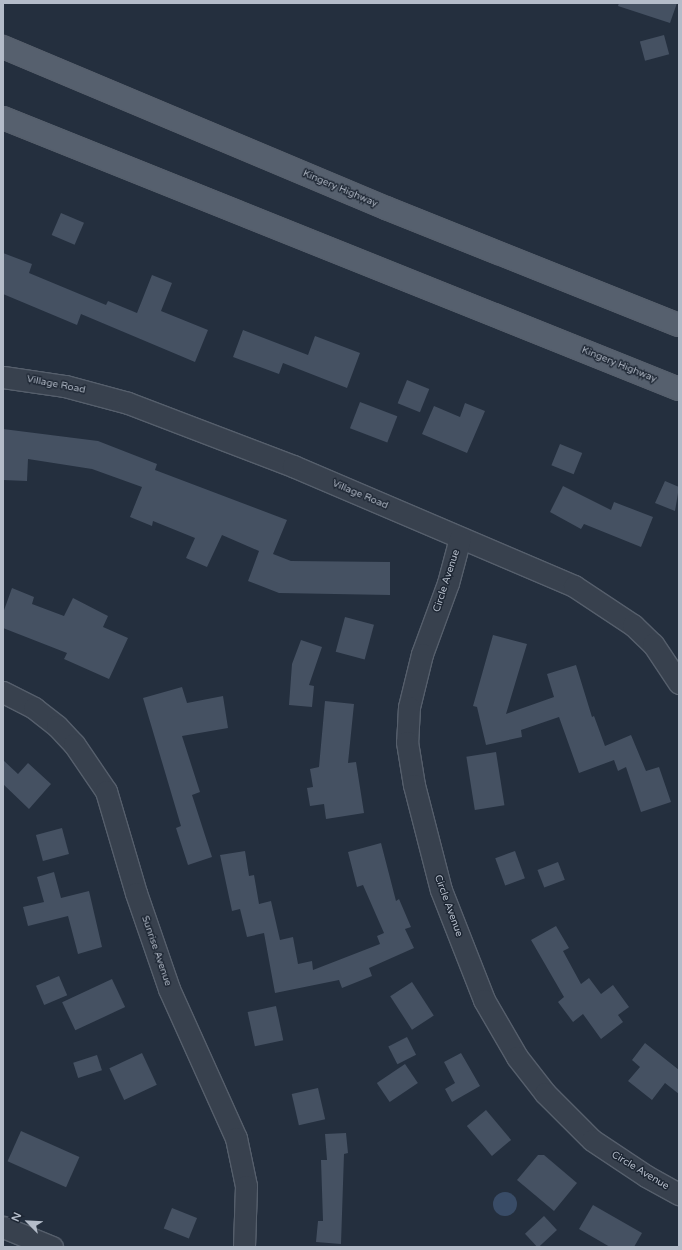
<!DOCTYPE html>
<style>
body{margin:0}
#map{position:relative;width:682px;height:1250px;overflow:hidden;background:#242f3e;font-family:"Varela Round",sans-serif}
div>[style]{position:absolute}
.water>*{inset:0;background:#394c67}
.round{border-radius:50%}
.building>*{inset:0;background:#455162;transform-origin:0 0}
.roads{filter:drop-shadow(1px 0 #565f6c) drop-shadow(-1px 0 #565f6c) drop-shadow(0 1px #565f6c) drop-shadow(0 -1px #565f6c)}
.street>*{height:21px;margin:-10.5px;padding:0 10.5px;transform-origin:10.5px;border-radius:10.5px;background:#38414e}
.primary>*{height:22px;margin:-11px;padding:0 11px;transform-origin:11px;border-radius:11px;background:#56606e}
span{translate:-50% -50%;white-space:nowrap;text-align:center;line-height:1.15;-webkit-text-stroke:3px #1d2633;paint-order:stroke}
.street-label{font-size:10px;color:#b4bcc9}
.frame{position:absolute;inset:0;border:4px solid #b4bcc9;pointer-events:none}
.north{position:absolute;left:8px;top:1202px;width:40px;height:40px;-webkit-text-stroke:3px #1d2633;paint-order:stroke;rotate:294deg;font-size:11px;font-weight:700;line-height:16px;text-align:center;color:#b4bcc9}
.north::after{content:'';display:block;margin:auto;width:14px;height:18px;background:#b4bcc9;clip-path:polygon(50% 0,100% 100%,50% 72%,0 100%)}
</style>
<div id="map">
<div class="water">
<div class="round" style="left:493px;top:1192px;width:24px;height:24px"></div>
</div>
<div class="building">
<div style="clip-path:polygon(619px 3px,677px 3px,670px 23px,618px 6px)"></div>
<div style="left:664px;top:35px;width:20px;height:25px;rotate:75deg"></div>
<div style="left:61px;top:213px;width:25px;height:24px;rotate:23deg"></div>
<div style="clip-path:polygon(3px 253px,32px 264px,29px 273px,106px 305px,108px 301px,137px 313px,152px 275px,172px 283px,161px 311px,208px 330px,195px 362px,81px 314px,77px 325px,3px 294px)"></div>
<div style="clip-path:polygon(243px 330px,308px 355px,315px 336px,360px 353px,347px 388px,283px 363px,279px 374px,233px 357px)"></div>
<div style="left:407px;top:380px;width:24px;height:25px;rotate:22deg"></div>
<div style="left:360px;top:402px;width:40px;height:28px;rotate:21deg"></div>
<div style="clip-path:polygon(465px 403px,485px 411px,467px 453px,422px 434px,434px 406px,460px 417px)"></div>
<div style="clip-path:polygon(3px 429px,98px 441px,157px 464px,155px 470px,287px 520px,273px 554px,291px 561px,390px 562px,390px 595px,279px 593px,248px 581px,259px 551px,222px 535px,207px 567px,186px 558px,195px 538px,153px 521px,152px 526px,130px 517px,142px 487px,92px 469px,28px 459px,27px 481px,3px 480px)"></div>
<div style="left:560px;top:444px;width:24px;height:23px;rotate:22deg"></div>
<div style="clip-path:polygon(665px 481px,679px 487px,675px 511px,655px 503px)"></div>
<div style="clip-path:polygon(563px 486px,611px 510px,614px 502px,653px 517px,641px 547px,584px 524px,581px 529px,550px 512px)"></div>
<div style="clip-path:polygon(12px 588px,34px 597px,32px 604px,64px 616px,73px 598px,108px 616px,103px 627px,128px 638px,109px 679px,64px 659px,67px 653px,3px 628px,3px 613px)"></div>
<div style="left:345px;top:617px;width:30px;height:36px;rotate:15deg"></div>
<div style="clip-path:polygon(493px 635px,527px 644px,506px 714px,554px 697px,547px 674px,576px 665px,592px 717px,594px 716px,605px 746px,631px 735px,646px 771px,659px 767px,671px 802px,641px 812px,626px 767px,618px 771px,614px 760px,579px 773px,559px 717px,521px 730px,522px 737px,486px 745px,477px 707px,473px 706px)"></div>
<div style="clip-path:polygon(301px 640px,322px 647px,309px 685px,314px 686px,312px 707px,289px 705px,292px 664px)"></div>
<div style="clip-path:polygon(182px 687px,187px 703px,223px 696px,228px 728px,182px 736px,200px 792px,192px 795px,212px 857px,188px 865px,176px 828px,181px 826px,143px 698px)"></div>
<div style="clip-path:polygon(325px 701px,354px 704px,348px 763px,356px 762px,364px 813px,326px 819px,324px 804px,310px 806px,307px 788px,313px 787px,310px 769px,319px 767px)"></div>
<div style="left:496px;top:752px;width:54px;height:30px;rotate:81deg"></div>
<div style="clip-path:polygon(3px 760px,18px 774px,28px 763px,51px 784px,29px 809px,3px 784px)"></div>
<div style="left:62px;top:828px;width:27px;height:27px;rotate:75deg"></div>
<div style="clip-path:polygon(381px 843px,396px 901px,399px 899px,411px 927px,405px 929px,414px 948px,369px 968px,372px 976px,342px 988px,339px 980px,275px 993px,264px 933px,247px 937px,240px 909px,232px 911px,220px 855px,245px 851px,249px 876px,254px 875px,259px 904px,271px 901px,280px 940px,293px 937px,298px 964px,312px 961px,313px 970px,380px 944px,377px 936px,384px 933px,363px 885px,357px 887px,348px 852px)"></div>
<div style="left:515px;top:851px;width:29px;height:21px;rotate:70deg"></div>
<div style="left:558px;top:862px;width:19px;height:22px;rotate:69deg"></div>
<div style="clip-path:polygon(54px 872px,61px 898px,89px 891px,102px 947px,78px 954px,68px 916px,28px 926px,23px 907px,44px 902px,37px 877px)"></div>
<div style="clip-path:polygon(556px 926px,569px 948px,563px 951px,581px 984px,589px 978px,601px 994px,613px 985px,629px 1007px,618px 1015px,623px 1022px,601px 1039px,583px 1014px,573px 1022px,558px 1002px,564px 997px,531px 940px)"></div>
<div style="left:59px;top:976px;width:21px;height:25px;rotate:67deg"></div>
<div style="left:112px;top:979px;width:31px;height:55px;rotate:65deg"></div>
<div style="left:412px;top:982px;width:40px;height:26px;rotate:57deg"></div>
<div style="left:276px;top:1006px;width:35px;height:29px;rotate:78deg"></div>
<div style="left:407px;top:1037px;width:20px;height:21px;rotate:63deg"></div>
<div style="clip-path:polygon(645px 1043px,679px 1070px,679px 1094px,665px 1083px,652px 1100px,628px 1081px,640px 1067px,632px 1060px)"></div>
<div style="left:142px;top:1053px;width:35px;height:36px;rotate:65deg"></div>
<div style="clip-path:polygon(461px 1053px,480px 1086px,452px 1102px,445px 1089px,455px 1083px,444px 1062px)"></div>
<div style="left:97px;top:1055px;width:16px;height:25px;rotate:72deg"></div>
<div style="left:405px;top:1064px;width:23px;height:34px;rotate:56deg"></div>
<div style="left:318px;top:1088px;width:32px;height:27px;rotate:77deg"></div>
<div style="left:486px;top:1110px;width:39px;height:25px;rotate:50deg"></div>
<div style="left:21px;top:1131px;width:64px;height:33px;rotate:24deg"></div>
<div style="clip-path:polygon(346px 1133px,348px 1153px,344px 1154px,341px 1244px,316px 1242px,318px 1221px,323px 1221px,321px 1160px,327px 1160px,325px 1134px)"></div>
<div style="clip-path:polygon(538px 1155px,544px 1155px,577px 1183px,554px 1211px,517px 1180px)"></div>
<div style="clip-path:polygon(593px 1205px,642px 1233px,634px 1247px,610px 1247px,579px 1229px)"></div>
<div style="left:172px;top:1208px;width:27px;height:22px;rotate:22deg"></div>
<div style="left:544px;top:1216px;width:19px;height:26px;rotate:47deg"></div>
</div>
<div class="roads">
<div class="street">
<div style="left:3px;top:377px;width:63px;rotate:8.3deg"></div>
<div style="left:65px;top:386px;width:65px;rotate:15.1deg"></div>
<div style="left:128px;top:403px;width:177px;rotate:20.9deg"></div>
<div style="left:293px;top:466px;width:306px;rotate:23.1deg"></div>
<div style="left:574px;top:586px;width:71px;rotate:33.5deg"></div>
<div style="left:633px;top:625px;width:28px;rotate:44deg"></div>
<div style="left:653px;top:644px;width:47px;rotate:56.3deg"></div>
<div style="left:460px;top:538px;width:47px;rotate:104.9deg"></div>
<div style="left:448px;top:583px;width:76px;rotate:110.1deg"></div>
<div style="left:422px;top:654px;width:55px;rotate:103.8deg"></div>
<div style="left:409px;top:707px;width:35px;rotate:93deg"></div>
<div style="left:407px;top:742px;width:44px;rotate:80.8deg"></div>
<div style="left:414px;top:785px;width:108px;rotate:75.6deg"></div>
<div style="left:441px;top:890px;width:118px;rotate:68.6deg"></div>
<div style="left:484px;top:1000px;width:66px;rotate:59.9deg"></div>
<div style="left:517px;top:1057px;width:46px;rotate:52.1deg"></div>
<div style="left:545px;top:1093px;width:66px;rotate:45deg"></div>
<div style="left:592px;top:1140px;width:65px;rotate:33.7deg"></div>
<div style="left:646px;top:1176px;width:38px;rotate:29deg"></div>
<div style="left:3px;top:692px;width:35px;rotate:27deg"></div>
<div style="left:34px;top:708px;width:29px;rotate:38deg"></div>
<div style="left:57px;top:726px;width:25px;rotate:47deg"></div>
<div style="left:74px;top:744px;width:57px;rotate:55.8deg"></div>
<div style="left:106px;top:791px;width:106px;rotate:73.6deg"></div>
<div style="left:136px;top:893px;width:102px;rotate:71deg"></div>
<div style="left:169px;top:989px;width:163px;rotate:65.8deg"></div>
<div style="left:236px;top:1138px;width:49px;rotate:78.2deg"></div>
<div style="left:246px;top:1186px;width:61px;rotate:91.9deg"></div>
<div style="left:3px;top:1227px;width:53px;rotate:22.2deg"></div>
</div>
<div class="primary">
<div style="left:3px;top:47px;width:415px;rotate:22.8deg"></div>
<div style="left:386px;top:208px;width:315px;rotate:21.8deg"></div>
<div style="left:3px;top:118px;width:728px;rotate:21.85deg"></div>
</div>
</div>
<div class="street-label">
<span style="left:340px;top:189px;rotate:23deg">Kingery Highway</span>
<span style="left:619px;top:365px;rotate:22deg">Kingery Highway</span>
<span style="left:56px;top:385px;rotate:11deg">Village Road</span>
<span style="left:360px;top:495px;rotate:23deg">Village Road</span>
<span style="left:447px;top:581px;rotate:-72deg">Circle Avenue</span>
<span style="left:448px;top:906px;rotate:70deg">Circle Avenue</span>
<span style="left:156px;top:951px;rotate:71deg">Sunrise Avenue</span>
<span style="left:640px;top:1171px;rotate:31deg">Circle Avenue</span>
</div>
<div class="frame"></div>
<div class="north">N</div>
</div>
